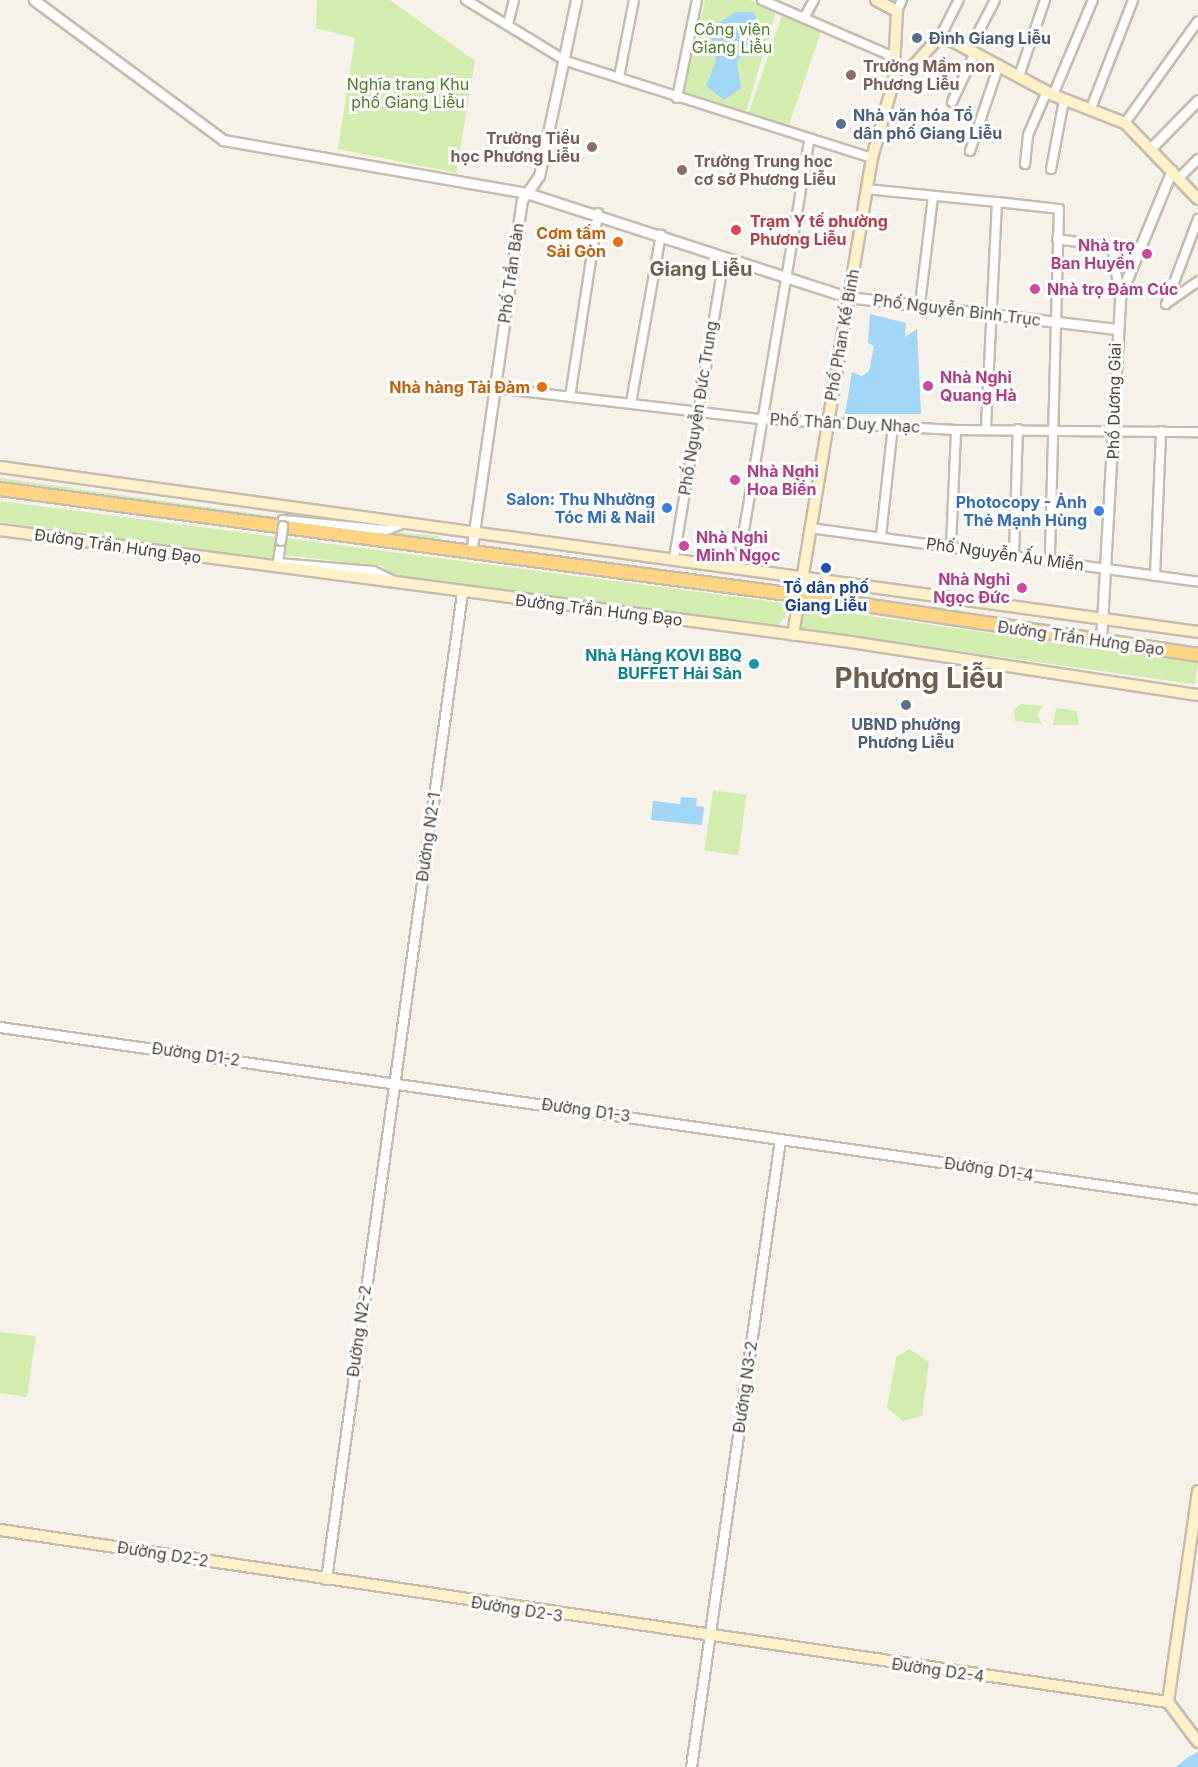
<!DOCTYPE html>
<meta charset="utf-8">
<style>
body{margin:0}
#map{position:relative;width:1198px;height:1767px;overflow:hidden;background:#f6f2e9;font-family:Inter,sans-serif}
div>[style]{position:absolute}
.green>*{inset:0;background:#d3edaf;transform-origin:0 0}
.water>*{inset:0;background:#a2d6f6}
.roads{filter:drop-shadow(2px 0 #c5bcae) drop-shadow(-2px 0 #c5bcae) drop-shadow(0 2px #c5bcae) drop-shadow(0 -2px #c5bcae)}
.minor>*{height:8px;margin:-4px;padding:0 4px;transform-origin:4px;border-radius:4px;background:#fff}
.tertiary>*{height:9px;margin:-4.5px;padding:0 4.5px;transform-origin:4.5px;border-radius:4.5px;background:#fff}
.secondary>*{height:10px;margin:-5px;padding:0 5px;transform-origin:5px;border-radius:5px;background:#fff1ca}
.trunk>*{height:12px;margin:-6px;padding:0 6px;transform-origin:6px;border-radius:6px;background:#ffd482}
.bridges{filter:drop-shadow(2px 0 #c5bcae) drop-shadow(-2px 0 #c5bcae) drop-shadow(0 2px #c5bcae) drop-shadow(0 -2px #c5bcae)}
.minor-bridge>*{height:8px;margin:-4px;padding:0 4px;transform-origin:4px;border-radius:4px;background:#fff}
.dots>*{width:16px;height:16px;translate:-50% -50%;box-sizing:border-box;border:3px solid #fff;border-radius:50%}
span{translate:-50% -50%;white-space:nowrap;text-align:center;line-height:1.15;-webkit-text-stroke:6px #fff;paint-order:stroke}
.park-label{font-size:16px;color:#4a8224}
.service-label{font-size:16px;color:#4e5e75;font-weight:700}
.left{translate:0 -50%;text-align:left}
.education-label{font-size:16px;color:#785e54;font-weight:700}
.right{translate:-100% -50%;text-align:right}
.health-label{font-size:16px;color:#be3a42;font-weight:700}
.food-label{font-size:16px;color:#c56008;font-weight:700}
.hotel-label{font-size:16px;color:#b23c85;font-weight:700}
.street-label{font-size:16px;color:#4a4237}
.shop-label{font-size:16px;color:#366cbe;font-weight:700}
.transit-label{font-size:16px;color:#164399;font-weight:700}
.culture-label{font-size:16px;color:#0d838f;font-weight:700}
.quarter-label{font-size:20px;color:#6e604d;font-weight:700}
.town-label{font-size:28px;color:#6e604d;font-weight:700}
</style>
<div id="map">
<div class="green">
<div style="clip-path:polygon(317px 0,390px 0,475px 61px,456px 173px,338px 149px,355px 38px,316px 28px)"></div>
<div style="clip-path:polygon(705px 0,750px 0,776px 12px,745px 115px,684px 94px)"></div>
<div style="left:782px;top:16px;width:42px;height:103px;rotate:19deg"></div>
<div style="left:0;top:478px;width:282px;height:5px;rotate:8deg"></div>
<div style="clip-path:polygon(0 501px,783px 603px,786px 616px,777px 626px,392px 575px,382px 566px,274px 554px,273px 559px,0 522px)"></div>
<div style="clip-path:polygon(394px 532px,438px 536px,442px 543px,394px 536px)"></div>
<div style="left:804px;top:607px;width:398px;height:22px;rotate:8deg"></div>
<div style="clip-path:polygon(1021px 704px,1043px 706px,1037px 715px,1042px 724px,1015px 721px,1014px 709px)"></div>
<div style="clip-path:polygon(1056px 708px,1077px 711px,1079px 725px,1053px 725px)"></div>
<div style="left:713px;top:790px;width:34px;height:61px;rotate:8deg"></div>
<div style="clip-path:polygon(0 1332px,36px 1336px,27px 1397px,0 1393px)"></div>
<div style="clip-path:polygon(909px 1349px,929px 1362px,922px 1416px,903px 1421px,887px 1408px,896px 1357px)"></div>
</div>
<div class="water">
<div style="clip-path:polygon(735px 12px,754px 12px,759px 27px,737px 62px,741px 88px,724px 100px,706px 86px,716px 61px,710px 29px)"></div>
<div style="clip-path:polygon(870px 314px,906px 323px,905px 337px,917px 329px,921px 414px,845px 414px,852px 372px,862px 376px,869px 371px,874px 346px,868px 343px)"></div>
<div style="clip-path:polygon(681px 797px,697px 798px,696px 806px,704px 807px,702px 825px,651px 820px,653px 801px,680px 804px)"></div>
<div style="clip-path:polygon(1198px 1752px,1198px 1767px,1176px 1767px,1188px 1757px)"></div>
</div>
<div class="roads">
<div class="minor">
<div style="left:466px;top:0;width:117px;rotate:31.4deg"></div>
<div style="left:566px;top:61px;width:321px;rotate:17.6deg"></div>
<div style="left:762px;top:0;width:144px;rotate:23.4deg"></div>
<div style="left:897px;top:11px;width:12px;rotate:-66deg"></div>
<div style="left:804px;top:18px;width:21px;rotate:-61deg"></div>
<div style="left:508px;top:24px;width:25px;rotate:-76deg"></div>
<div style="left:941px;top:35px;width:39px;rotate:-63deg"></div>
<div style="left:969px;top:50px;width:56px;rotate:-62.5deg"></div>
<div style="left:1019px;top:76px;width:80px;rotate:-71.1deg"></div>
<div style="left:619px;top:77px;width:78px;rotate:-79deg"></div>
<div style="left:1053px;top:95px;width:103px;rotate:-67.2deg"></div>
<div style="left:677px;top:98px;width:100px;rotate:-78.5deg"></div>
<div style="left:952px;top:102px;width:54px;rotate:-64.9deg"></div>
<div style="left:1091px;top:108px;width:116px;rotate:-68.7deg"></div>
<div style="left:1125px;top:123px;width:125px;rotate:-54.4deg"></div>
<div style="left:970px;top:151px;width:91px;rotate:-71.4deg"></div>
<div style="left:1025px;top:164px;width:29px;rotate:-84deg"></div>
<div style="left:1028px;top:135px;width:48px;rotate:-66.6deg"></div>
<div style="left:1051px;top:169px;width:70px;rotate:-79.3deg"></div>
<div style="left:1179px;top:178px;width:27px;rotate:-45deg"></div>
<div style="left:866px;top:189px;width:132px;rotate:5.7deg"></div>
<div style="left:997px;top:202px;width:227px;rotate:92.8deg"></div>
<div style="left:997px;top:202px;width:62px;rotate:6.4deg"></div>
<div style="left:1059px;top:209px;width:352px;rotate:91.5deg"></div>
<div style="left:1057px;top:239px;width:56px;rotate:8.3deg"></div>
<div style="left:1112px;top:247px;width:50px;rotate:80.7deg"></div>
<div style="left:1167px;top:303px;width:38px;rotate:-35deg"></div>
<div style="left:920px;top:304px;width:108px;rotate:-83.1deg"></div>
<div style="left:1166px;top:304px;width:91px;rotate:-69.4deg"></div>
<div style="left:495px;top:388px;width:266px;rotate:6.7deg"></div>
<div style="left:759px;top:419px;width:197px;rotate:3.2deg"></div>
<div style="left:956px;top:430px;width:242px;rotate:0.5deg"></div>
<div style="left:570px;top:397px;width:186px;rotate:-81.3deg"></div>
<div style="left:631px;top:403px;width:171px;rotate:-79.9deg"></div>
<div style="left:283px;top:526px;width:6px;rotate:-90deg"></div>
<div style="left:283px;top:520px;width:104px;rotate:5.5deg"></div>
<div style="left:387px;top:530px;width:18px;rotate:-22deg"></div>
<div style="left:811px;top:528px;width:391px;rotate:7.9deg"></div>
<div style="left:881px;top:536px;width:112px;rotate:-83.8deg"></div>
<div style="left:281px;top:541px;width:22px;rotate:98deg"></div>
<div style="left:278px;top:563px;width:95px;rotate:4.8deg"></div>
<div style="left:373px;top:571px;width:19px;rotate:25deg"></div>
<div style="left:951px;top:546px;width:116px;rotate:-87.5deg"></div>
<div style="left:1014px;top:554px;width:125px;rotate:-88.2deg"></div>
<div style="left:674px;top:558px;width:303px;rotate:-80.5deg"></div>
<div style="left:738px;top:566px;width:430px;rotate:-80.5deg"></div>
<div style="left:1155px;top:576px;width:145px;rotate:-87.6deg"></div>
</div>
<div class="tertiary">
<div style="left:34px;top:0;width:235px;rotate:36.5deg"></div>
<div style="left:223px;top:140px;width:309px;rotate:9.9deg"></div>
<div style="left:527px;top:193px;width:337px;rotate:18deg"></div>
<div style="left:848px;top:297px;width:270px;rotate:6.8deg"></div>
<div style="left:1151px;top:148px;width:67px;rotate:-45.6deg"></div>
<div style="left:471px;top:553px;width:357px;rotate:-81.8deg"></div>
<div style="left:522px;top:200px;width:29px;rotate:-55deg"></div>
<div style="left:539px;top:176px;width:180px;rotate:-78.1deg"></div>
<div style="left:1101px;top:641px;width:346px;rotate:-86.8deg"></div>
<div style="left:1120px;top:296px;width:136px;rotate:-67.6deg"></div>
<div style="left:0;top:1027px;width:1210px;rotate:8.17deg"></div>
<div style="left:326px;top:1579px;width:996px;rotate:-82.15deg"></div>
<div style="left:691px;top:1767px;width:634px;rotate:-81.93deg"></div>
</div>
<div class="secondary">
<div style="left:876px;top:0;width:24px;rotate:28deg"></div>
<div style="left:897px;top:11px;width:56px;rotate:93.1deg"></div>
<div style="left:907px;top:73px;width:51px;rotate:-48.2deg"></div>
<div style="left:941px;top:35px;width:127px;rotate:28.2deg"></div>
<div style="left:1053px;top:95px;width:77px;rotate:21.3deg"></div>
<div style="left:1125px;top:123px;width:105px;rotate:46.2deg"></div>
<div style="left:0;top:467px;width:1209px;rotate:7.84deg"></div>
<div style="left:0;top:530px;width:851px;rotate:7.49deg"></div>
<div style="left:844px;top:641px;width:358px;rotate:8.7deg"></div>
<div style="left:793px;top:635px;width:483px;rotate:-80.6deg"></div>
<div style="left:872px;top:158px;width:85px;rotate:-74.3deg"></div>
<div style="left:0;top:1530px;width:1181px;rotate:8.38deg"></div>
<div style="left:1168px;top:1702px;width:213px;rotate:-81.9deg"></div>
<div style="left:1168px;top:1702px;width:50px;rotate:53.1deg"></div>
</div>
<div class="trunk">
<div style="left:0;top:489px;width:818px;rotate:7.59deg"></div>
<div style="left:811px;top:597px;width:391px;rotate:8.5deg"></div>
</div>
</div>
<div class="bridges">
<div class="minor-bridge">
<div style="left:281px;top:541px;width:15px;rotate:-82deg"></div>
</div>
</div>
<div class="dots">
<div style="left:917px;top:38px;background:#5c6f8a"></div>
<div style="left:851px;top:75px;background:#8d6e63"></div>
<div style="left:841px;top:124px;background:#5c6f8a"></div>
<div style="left:592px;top:147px;background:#8d6e63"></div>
<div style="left:682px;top:170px;background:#8d6e63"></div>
<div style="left:736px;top:230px;background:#e0444e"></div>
<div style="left:618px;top:242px;background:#e8710a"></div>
<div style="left:1147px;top:254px;background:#d1479c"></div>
<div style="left:1035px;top:289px;background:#d1479c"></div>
<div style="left:928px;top:386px;background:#d1479c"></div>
<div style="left:542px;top:387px;background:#e8710a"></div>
<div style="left:735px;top:480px;background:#d1479c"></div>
<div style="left:667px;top:508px;background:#3f7fe0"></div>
<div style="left:1099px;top:511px;background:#3f7fe0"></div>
<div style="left:684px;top:546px;background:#d1479c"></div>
<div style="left:826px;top:568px;background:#1a4fb4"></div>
<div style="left:1022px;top:588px;background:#d1479c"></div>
<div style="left:754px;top:664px;background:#0f9aa8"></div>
<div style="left:906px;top:705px;background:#5c6f8a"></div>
</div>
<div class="park-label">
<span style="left:732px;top:38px">Công viên<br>Giang Liễu</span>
<span style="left:408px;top:93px">Nghĩa trang Khu<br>phố Giang Liễu</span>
</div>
<div class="service-label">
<span class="left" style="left:929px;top:38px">Đình Giang Liễu</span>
<span class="left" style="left:853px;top:124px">Nhà văn hóa Tổ<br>dân phố Giang Liễu</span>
<span style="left:906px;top:733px">UBND phường<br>Phương Liễu</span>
</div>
<div class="education-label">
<span class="left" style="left:863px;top:75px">Trường Mầm non<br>Phương Liễu</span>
<span class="right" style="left:580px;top:147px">Trường Tiểu<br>học Phương Liễu</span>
<span class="left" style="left:694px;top:170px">Trường Trung học<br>cơ sở Phương Liễu</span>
</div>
<div class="health-label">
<span class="left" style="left:750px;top:230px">Trạm Y tế phường<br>Phương Liễu</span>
</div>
<div class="food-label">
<span class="right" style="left:606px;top:242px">Cơm tấm<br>Sài Gòn</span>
<span class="right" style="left:530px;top:387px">Nhà hàng Tài Đàm</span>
</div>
<div class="hotel-label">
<span class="right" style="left:1135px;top:254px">Nhà trọ<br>Ban Huyền</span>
<span class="left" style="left:1047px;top:289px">Nhà trọ Đảm Cúc</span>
<span class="left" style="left:940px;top:386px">Nhà Nghỉ<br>Quang Hà</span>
<span class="left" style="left:747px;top:480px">Nhà Nghỉ<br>Hoa Biển</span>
<span class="left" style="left:696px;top:546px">Nhà Nghỉ<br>Minh Ngọc</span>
<span class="right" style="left:1010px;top:588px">Nhà Nghỉ<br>Ngọc Đức</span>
</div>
<div class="street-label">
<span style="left:511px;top:273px;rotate:-82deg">Phố Trần Bàn</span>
<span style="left:957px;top:310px;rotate:7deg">Phố Nguyễn Bỉnh Trục</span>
<span style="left:842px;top:335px;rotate:-80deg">Phố Phan Kế Bính</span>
<span style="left:1114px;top:401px;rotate:-89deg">Phố Dương Giai</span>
<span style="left:698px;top:408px;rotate:-81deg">Phố Nguyễn Đức Trung</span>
<span style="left:845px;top:423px;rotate:3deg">Phố Thân Duy Nhạc</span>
<span style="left:118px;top:546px;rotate:8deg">Đường Trần Hưng Đạo</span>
<span style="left:1005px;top:554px;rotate:8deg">Phố Nguyễn Ấu Miễn</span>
<span style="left:599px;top:610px;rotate:7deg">Đường Trần Hưng Đạo</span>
<span style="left:1081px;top:638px;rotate:8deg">Đường Trần Hưng Đạo</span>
<span style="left:428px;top:837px;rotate:-82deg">Đường N2-1</span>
<span style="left:196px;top:1054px;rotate:8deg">Đường D1-2</span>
<span style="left:586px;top:1110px;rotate:8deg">Đường D1-3</span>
<span style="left:989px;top:1169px;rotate:8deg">Đường D1-4</span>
<span style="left:359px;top:1331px;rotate:-82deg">Đường N2-2</span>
<span style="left:745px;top:1387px;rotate:-82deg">Đường N3-2</span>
<span style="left:163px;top:1554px;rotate:9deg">Đường D2-2</span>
<span style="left:517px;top:1609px;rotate:9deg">Đường D2-3</span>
<span style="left:938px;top:1670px;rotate:8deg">Đường D2-4</span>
</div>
<div class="shop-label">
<span class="right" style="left:655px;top:508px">Salon: Thu Nhường<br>Tóc Mi &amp; Nail</span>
<span class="right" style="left:1087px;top:511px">Photocopy - Ảnh<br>Thẻ Mạnh Hùng</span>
</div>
<div class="transit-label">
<span style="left:826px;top:596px">Tổ dân phố<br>Giang Liễu</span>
</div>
<div class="culture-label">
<span class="right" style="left:742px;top:664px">Nhà Hàng KOVI BBQ<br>BUFFET Hải Sản</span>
</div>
<div class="quarter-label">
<span style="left:701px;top:269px">Giang Liễu</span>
</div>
<div class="town-label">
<span style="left:919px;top:678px">Phương Liễu</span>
</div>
</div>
